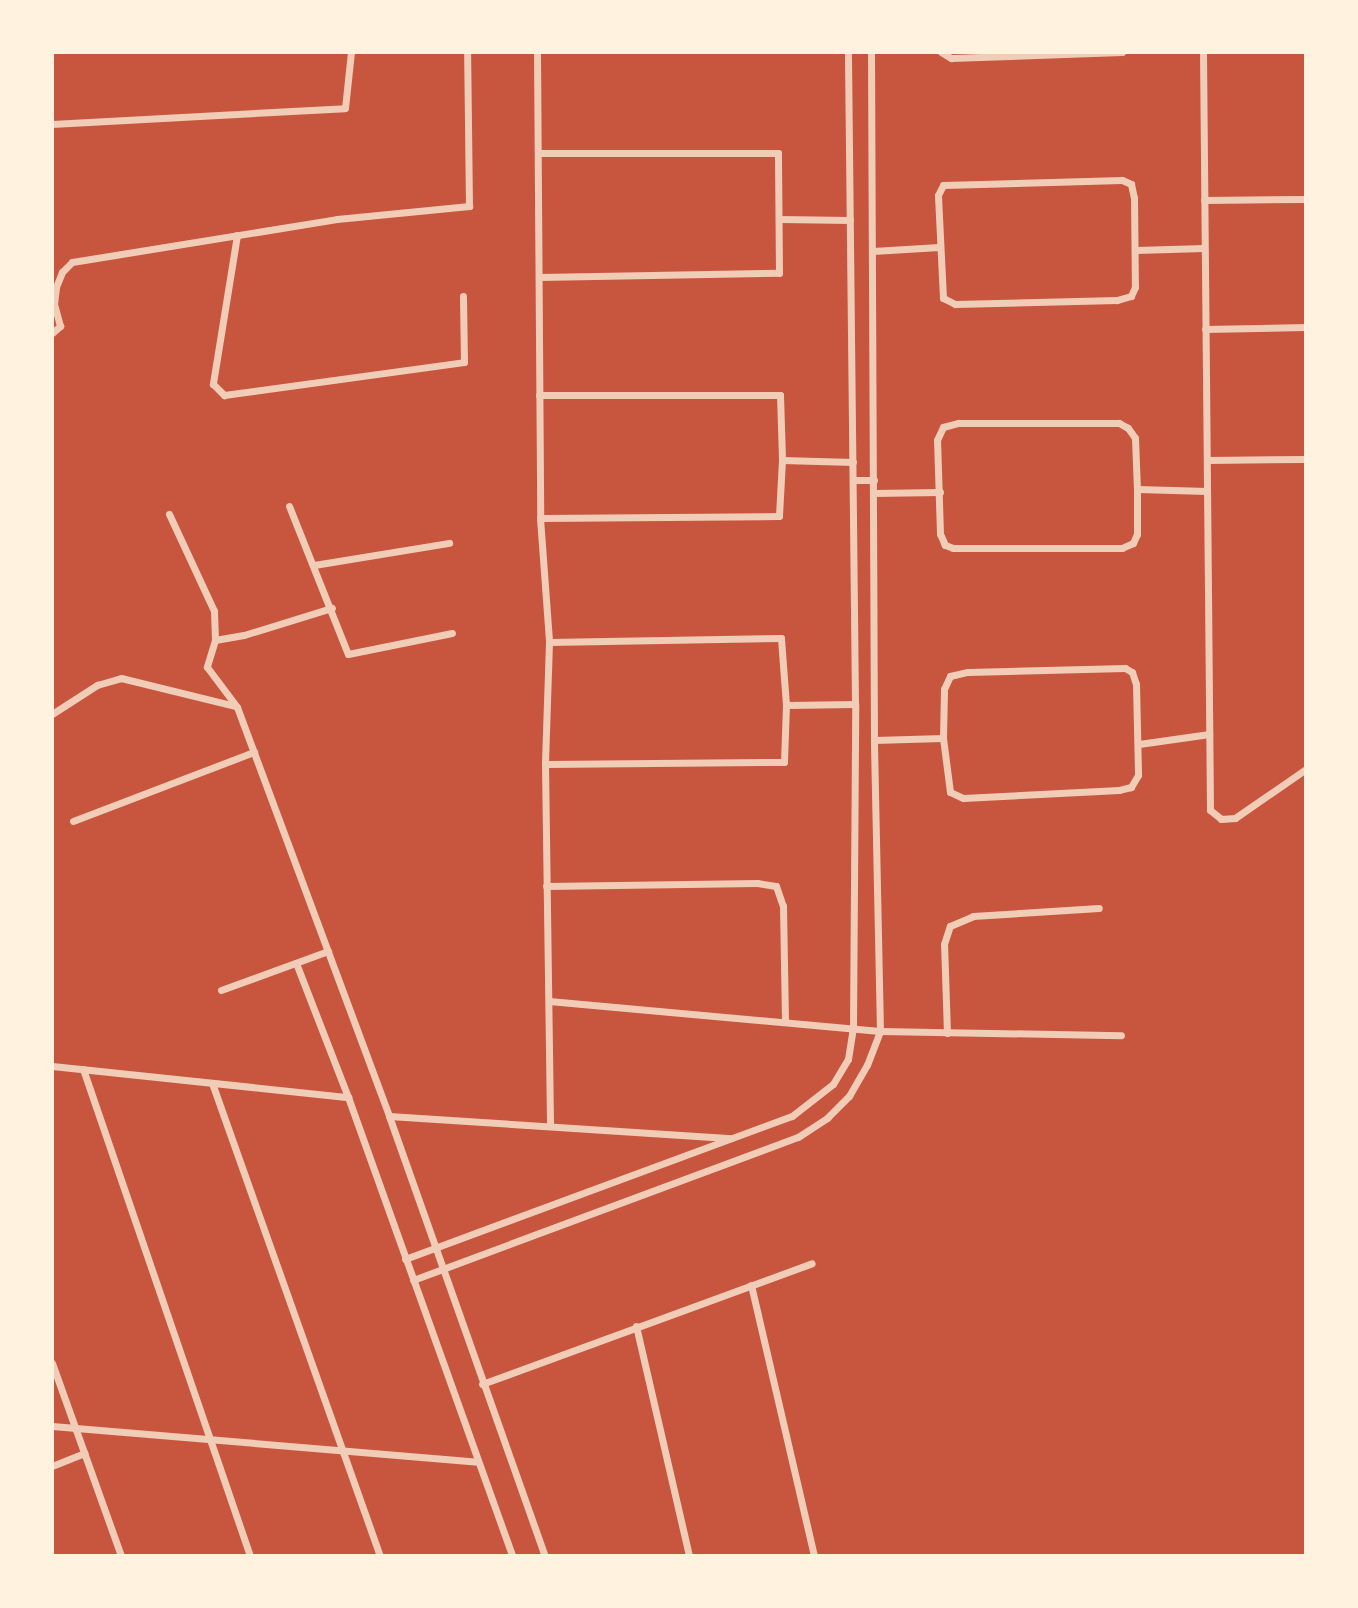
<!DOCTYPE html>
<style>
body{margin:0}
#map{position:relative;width:1358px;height:1608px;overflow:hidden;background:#c8553d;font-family:Barlow,sans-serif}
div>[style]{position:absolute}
.minor>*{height:7px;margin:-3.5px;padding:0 3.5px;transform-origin:3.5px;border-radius:3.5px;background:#f1ccb7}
span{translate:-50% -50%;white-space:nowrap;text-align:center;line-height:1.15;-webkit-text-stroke:6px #fff3e0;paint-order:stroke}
.frame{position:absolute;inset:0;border:54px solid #fff3e0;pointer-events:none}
</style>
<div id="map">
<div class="minor">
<div style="left:537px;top:52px;width:466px;rotate:89.6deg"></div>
<div style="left:540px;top:518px;width:124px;rotate:85.8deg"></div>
<div style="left:549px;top:642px;width:122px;rotate:91.9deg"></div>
<div style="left:545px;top:764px;width:361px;rotate:89.2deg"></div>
<div style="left:941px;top:52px;width:12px;rotate:31deg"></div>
<div style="left:951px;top:58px;width:171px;rotate:-2deg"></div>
<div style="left:1203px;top:52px;width:758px;rotate:89.47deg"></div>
<div style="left:1210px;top:810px;width:14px;rotate:39deg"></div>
<div style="left:1221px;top:819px;width:14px;rotate:-4deg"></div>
<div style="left:1235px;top:818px;width:86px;rotate:-34.6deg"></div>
<div style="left:52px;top:124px;width:293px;rotate:-3.1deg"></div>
<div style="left:345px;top:108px;width:56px;rotate:-83.9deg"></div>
<div style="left:1122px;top:180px;width:10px;rotate:24deg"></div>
<div style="left:1131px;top:184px;width:14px;rotate:78deg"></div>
<div style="left:1134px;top:198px;width:89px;rotate:89.4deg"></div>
<div style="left:1135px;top:287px;width:10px;rotate:114deg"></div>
<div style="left:1131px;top:296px;width:15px;rotate:164deg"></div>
<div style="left:1117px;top:300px;width:162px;rotate:178.6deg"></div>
<div style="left:955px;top:304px;width:13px;rotate:-153deg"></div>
<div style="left:943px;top:298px;width:103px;rotate:-92.8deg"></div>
<div style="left:938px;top:195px;width:11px;rotate:-63deg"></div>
<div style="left:943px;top:185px;width:179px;rotate:-1.6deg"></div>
<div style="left:1204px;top:200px;width:102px;rotate:-0.6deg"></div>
<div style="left:779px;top:219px;width:71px;rotate:0.8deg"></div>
<div style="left:237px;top:235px;width:151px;rotate:99.2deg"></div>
<div style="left:213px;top:384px;width:16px;rotate:45deg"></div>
<div style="left:224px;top:395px;width:242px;rotate:-7.8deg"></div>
<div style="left:464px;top:362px;width:66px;rotate:-90.9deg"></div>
<div style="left:1136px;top:250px;width:68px;rotate:-1.7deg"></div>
<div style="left:873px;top:251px;width:66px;rotate:-3.5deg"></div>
<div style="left:539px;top:277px;width:240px;rotate:-1deg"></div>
<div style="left:779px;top:273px;width:120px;rotate:-90.5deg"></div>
<div style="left:778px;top:153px;width:238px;rotate:180deg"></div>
<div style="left:1205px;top:329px;width:101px;rotate:-1.1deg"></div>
<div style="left:52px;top:333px;width:11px;rotate:-41deg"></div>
<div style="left:60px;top:326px;width:23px;rotate:-105deg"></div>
<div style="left:54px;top:304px;width:17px;rotate:-83deg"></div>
<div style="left:56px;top:287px;width:16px;rotate:-68deg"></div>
<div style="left:62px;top:272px;width:14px;rotate:-45deg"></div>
<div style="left:72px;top:262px;width:268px;rotate:-9.2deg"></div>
<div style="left:337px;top:219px;width:133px;rotate:-5.6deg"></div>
<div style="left:469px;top:206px;width:154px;rotate:-90.7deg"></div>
<div style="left:539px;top:395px;width:241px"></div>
<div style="left:780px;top:395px;width:65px;rotate:88.2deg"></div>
<div style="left:782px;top:460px;width:56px;rotate:93.1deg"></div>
<div style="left:779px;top:516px;width:239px;rotate:179.5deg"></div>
<div style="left:958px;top:423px;width:161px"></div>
<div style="left:1119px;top:423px;width:10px;rotate:29deg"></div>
<div style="left:1128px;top:428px;width:12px;rotate:55deg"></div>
<div style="left:1135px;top:438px;width:51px;rotate:87.8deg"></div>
<div style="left:1137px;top:489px;width:45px;rotate:90deg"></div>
<div style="left:1137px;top:534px;width:10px;rotate:114deg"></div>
<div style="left:1133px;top:543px;width:12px;rotate:156deg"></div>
<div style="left:1122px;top:548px;width:169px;rotate:180deg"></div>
<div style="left:953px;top:548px;width:9px;rotate:-159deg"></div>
<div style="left:945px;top:545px;width:12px;rotate:-114deg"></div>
<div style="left:940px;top:534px;width:94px;rotate:-91.8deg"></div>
<div style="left:937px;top:440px;width:14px;rotate:-65deg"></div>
<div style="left:943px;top:427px;width:16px;rotate:-15deg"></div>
<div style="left:782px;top:460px;width:71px;rotate:1.6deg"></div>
<div style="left:1207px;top:460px;width:99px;rotate:-0.6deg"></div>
<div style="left:853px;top:480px;width:21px"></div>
<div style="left:1137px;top:489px;width:70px;rotate:1.6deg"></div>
<div style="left:874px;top:493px;width:66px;rotate:-0.9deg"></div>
<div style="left:289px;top:506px;width:159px;rotate:68.3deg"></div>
<div style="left:348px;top:654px;width:106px;rotate:-11.4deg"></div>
<div style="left:169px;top:514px;width:107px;rotate:65.1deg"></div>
<div style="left:214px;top:611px;width:29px;rotate:88deg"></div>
<div style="left:215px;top:640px;width:28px;rotate:107deg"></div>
<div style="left:207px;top:667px;width:50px;rotate:53.1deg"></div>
<div style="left:237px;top:707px;width:436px;rotate:69.6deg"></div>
<div style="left:389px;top:1116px;width:467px;rotate:70.5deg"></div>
<div style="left:314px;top:565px;width:137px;rotate:-9.3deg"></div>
<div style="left:215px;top:640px;width:29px;rotate:-10deg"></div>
<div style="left:244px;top:635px;width:92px;rotate:-17.1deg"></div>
<div style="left:1125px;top:668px;width:8px;rotate:30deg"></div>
<div style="left:1132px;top:672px;width:13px;rotate:72deg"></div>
<div style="left:1136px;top:684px;width:91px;rotate:88.7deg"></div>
<div style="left:1138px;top:775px;width:14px;rotate:120deg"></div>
<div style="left:1131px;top:787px;width:12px;rotate:166deg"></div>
<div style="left:1119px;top:790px;width:156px;rotate:177.1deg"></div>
<div style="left:963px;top:798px;width:14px;rotate:-155deg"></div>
<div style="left:950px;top:792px;width:54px;rotate:-97.4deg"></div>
<div style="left:943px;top:738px;width:49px;rotate:-88.8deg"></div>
<div style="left:944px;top:689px;width:14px;rotate:-65deg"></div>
<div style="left:950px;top:676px;width:18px;rotate:-13deg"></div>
<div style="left:968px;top:672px;width:157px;rotate:-1.5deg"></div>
<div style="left:786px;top:705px;width:69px;rotate:-0.8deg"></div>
<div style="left:52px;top:714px;width:54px;rotate:-32.8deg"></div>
<div style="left:97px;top:685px;width:25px;rotate:-16deg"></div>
<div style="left:121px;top:678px;width:117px;rotate:13.8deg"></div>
<div style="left:874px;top:740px;width:69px;rotate:-1.7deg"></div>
<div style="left:1139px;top:744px;width:71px;rotate:-8.1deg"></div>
<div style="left:545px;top:764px;width:239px;rotate:-0.5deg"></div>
<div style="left:784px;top:762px;width:57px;rotate:-88deg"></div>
<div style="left:786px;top:705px;width:67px;rotate:-94.3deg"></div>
<div style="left:781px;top:638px;width:232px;rotate:179deg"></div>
<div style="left:73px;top:821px;width:194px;rotate:-20.9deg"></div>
<div style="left:546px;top:886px;width:211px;rotate:-0.8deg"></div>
<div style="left:757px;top:883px;width:19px;rotate:9deg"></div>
<div style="left:776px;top:886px;width:21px;rotate:71deg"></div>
<div style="left:783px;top:906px;width:114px;rotate:89deg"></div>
<div style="left:296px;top:963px;width:144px;rotate:68.8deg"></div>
<div style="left:348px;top:1097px;width:487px;rotate:70.3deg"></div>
<div style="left:221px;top:990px;width:114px;rotate:-20deg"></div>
<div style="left:549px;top:1001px;width:332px;rotate:5.2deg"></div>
<div style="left:880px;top:1031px;width:241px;rotate:1deg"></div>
<div style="left:947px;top:1033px;width:89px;rotate:-91.9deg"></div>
<div style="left:944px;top:944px;width:19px;rotate:-72deg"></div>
<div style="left:950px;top:926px;width:25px;rotate:-23deg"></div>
<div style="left:973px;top:916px;width:126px;rotate:-3.6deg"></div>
<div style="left:52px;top:1066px;width:298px;rotate:6deg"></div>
<div style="left:83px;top:1069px;width:515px;rotate:71.07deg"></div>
<div style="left:212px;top:1083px;width:502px;rotate:70.45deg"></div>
<div style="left:389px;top:1116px;width:343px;rotate:3.7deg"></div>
<div style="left:405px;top:1259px;width:413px;rotate:-20.3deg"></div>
<div style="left:792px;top:1116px;width:52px;rotate:-38deg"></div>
<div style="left:833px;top:1084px;width:29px;rotate:-59deg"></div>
<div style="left:848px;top:1059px;width:30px;rotate:-81deg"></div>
<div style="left:853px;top:1029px;width:325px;rotate:-89.6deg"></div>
<div style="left:855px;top:704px;width:652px;rotate:-90.62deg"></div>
<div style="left:413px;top:1280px;width:411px;rotate:-20.4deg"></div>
<div style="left:798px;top:1137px;width:35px;rotate:-33deg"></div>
<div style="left:827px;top:1118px;width:31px;rotate:-45deg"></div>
<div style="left:849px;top:1096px;width:36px;rotate:-60deg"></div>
<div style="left:867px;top:1065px;width:36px;rotate:-69deg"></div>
<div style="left:880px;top:1031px;width:291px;rotate:-91.2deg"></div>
<div style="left:874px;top:740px;width:688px;rotate:-90.25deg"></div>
<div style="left:751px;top:1285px;width:278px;rotate:76.9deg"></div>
<div style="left:636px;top:1326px;width:236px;rotate:77deg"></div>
<div style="left:52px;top:1363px;width:205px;rotate:70.3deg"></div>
<div style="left:482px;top:1384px;width:351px;rotate:-20.1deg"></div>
<div style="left:52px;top:1426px;width:427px;rotate:4.8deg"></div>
<div style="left:52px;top:1466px;width:35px;rotate:-22deg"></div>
</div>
<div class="frame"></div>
</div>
